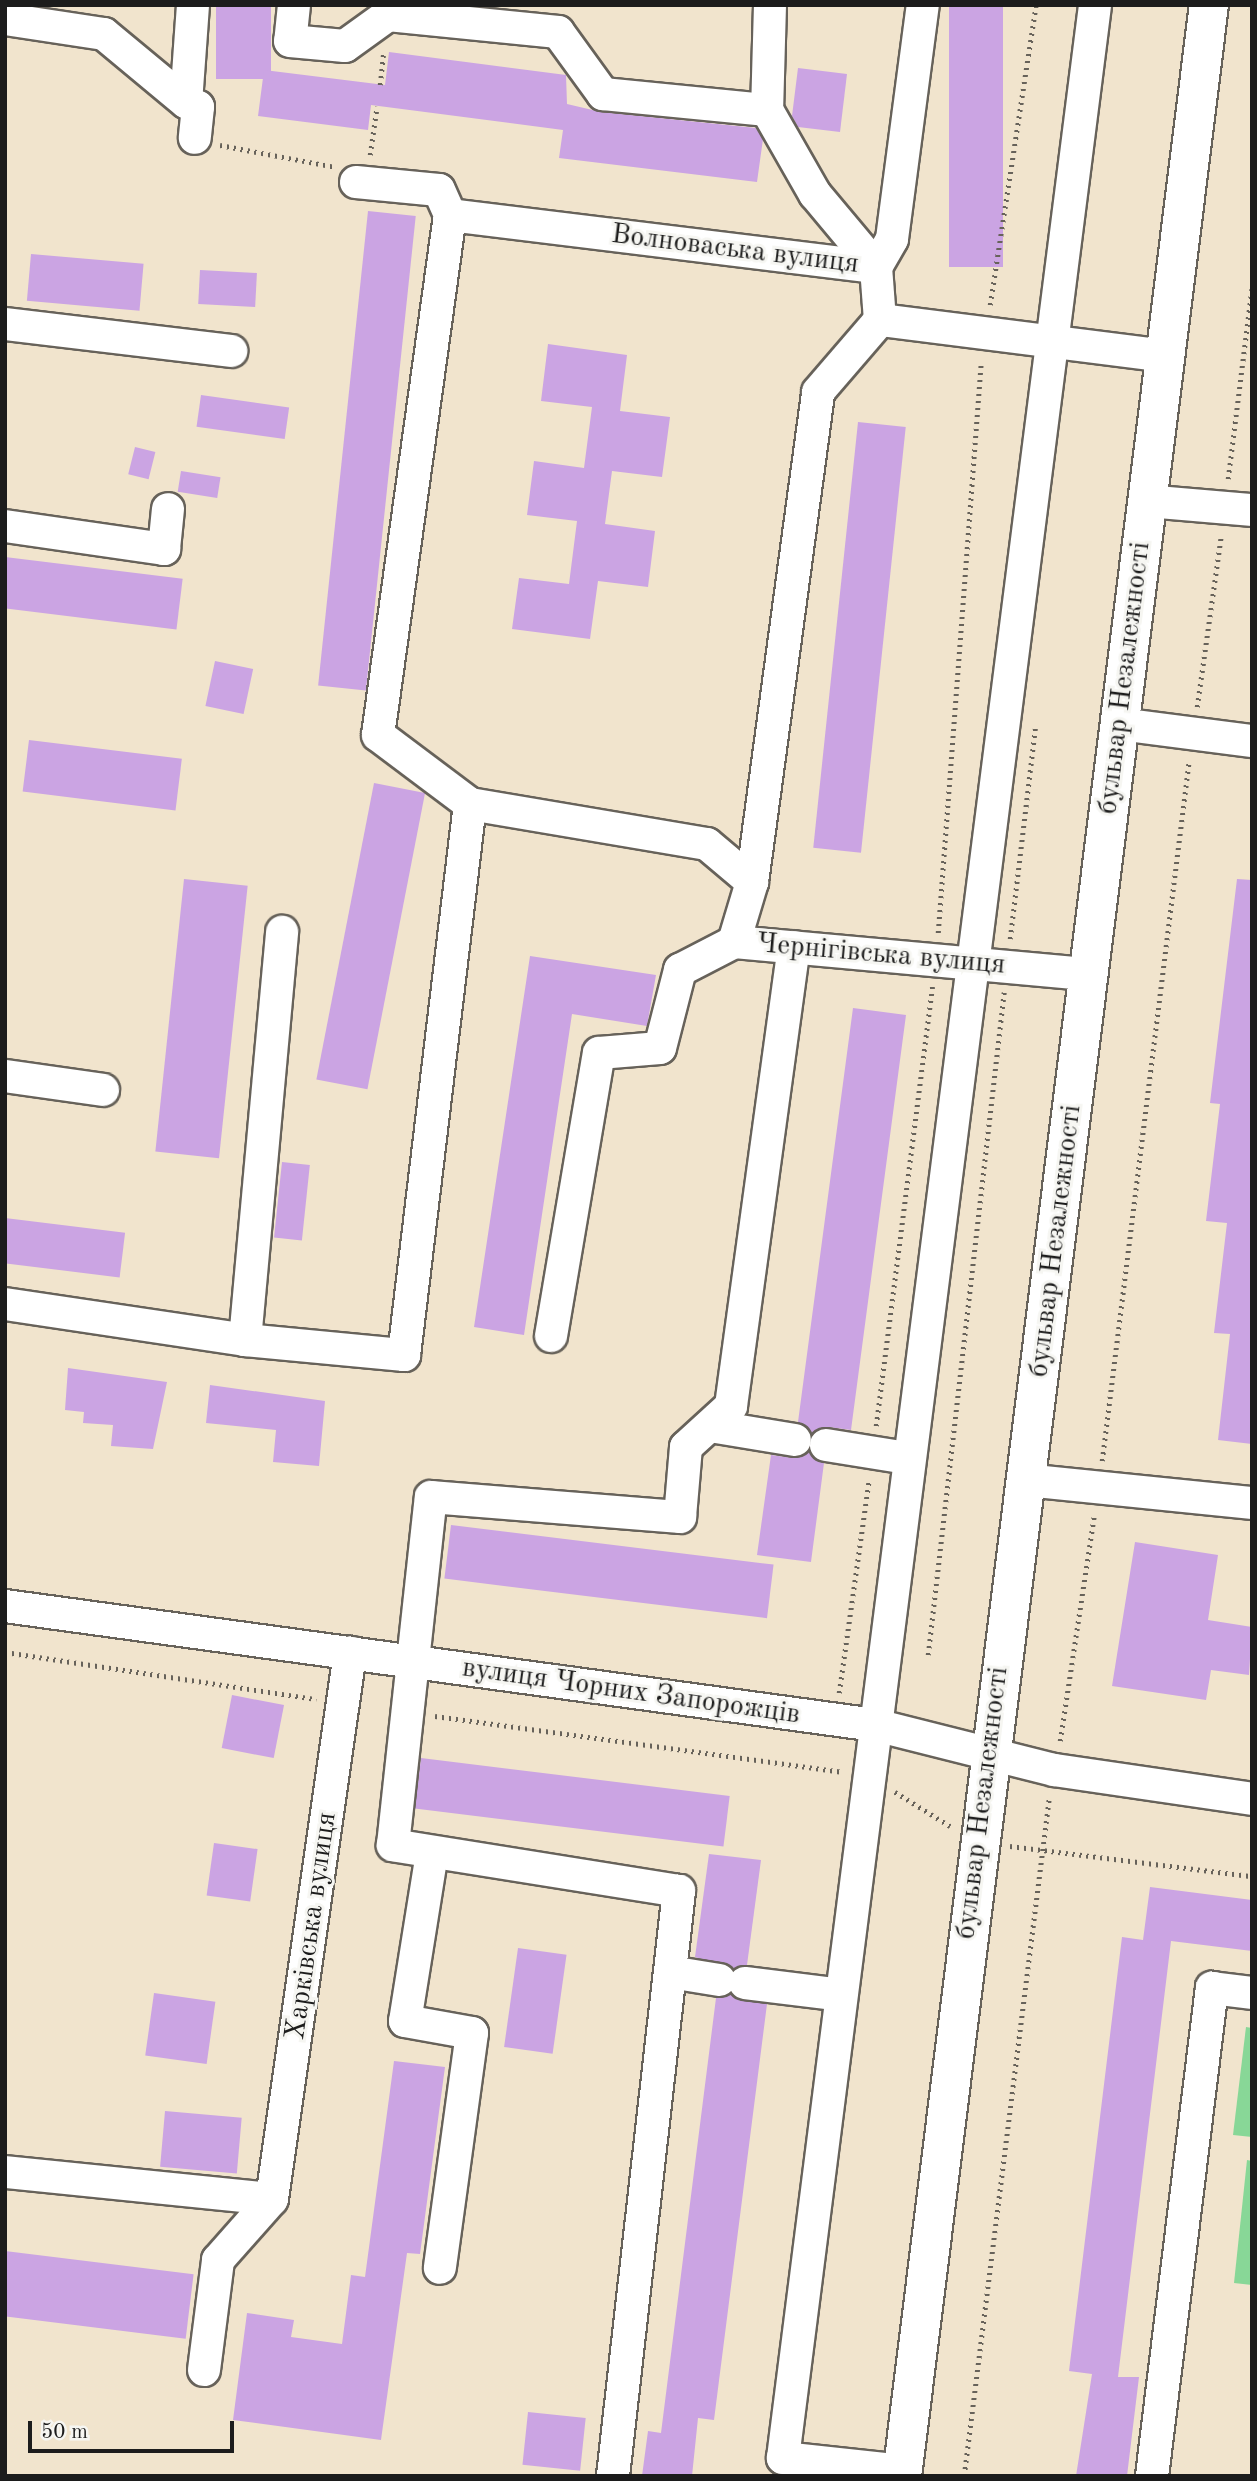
<!DOCTYPE html>
<meta charset="utf-8">
<style>
body{margin:0}
#map{position:relative;width:1257px;height:2481px;overflow:hidden;background:#f1e4cd;font-family:"Old Standard TT",serif}
div>[style]{position:absolute}
.green>*{inset:0;background:#88d797}
.building>*{inset:0;background:#cba4e3;transform-origin:0 0}
.path>*{height:4.5px;margin-top:-2.25px;transform-origin:0;background:repeating-linear-gradient(90deg,#67625a 0 2px,transparent 0 7px)}
.roads{filter:drop-shadow(2px 0 #67625a) drop-shadow(-2px 0 #67625a) drop-shadow(0 2px #67625a) drop-shadow(0 -2px #67625a)}
.minor>*{height:32px;margin:-16px;padding:0 16px;transform-origin:16px;border-radius:16px;background:#fff}
.major>*{height:38px;margin:-19px;padding:0 19px;transform-origin:19px;border-radius:19px;background:#fff}
span{translate:-50% -50%;white-space:nowrap;text-align:center;line-height:1.15;-webkit-text-stroke:6px #f6f6f2;paint-order:stroke}
.street-label{font-size:28px;color:#1c1c1c}
.frame{position:absolute;inset:0;border:7px solid #1c1c1c;pointer-events:none}
.scale{position:absolute;left:28px;top:2421px;width:206px;height:32px;box-sizing:border-box;border:4px solid #1c1c1c;border-top:0;padding-left:9px;font-size:21px;line-height:24px;white-space:nowrap;color:#1c1c1c;-webkit-text-stroke:5px #f6f6f2;paint-order:stroke}
</style>
<div id="map">
<div class="green">
<div style="clip-path:polygon(1246px 2027px,1252px 2028px,1252px 2137px,1233px 2135px)"></div>
<div style="clip-path:polygon(1247px 2160px,1252px 2161px,1252px 2285px,1234px 2283px)"></div>
</div>
<div class="building">
<div style="left:216px;top:5px;width:55px;height:74px"></div>
<div style="left:949px;top:5px;width:54px;height:262px"></div>
<div style="clip-path:polygon(389px 52px,566px 75px,567px 104px,601px 112px,756px 128px,763px 139px,757px 182px,559px 158px,563px 130px,371px 105px,368px 130px,258px 116px,264px 70px,385px 85px)"></div>
<div style="clip-path:polygon(798px 68px,847px 74px,840px 132px,798px 127px,792px 116px)"></div>
<div style="left:368px;top:211px;width:48px;height:477px;rotate:6deg"></div>
<div style="left:31px;top:254px;width:113px;height:47px;rotate:5deg"></div>
<div style="left:200px;top:270px;width:57px;height:34px;rotate:3deg"></div>
<div style="clip-path:polygon(548px 344px,627px 355px,620px 411px,670px 417px,662px 477px,612px 471px,605px 524px,655px 531px,648px 587px,598px 581px,590px 639px,512px 629px,519px 578px,569px 584px,577px 521px,527px 515px,534px 461px,584px 468px,592px 407px,541px 401px)"></div>
<div style="left:201px;top:395px;width:89px;height:32px;rotate:8deg"></div>
<div style="left:858px;top:422px;width:48px;height:428px;rotate:6deg"></div>
<div style="left:135px;top:447px;width:21px;height:28px;rotate:14deg"></div>
<div style="left:181px;top:471px;width:40px;height:21px;rotate:9deg"></div>
<div style="left:5px;top:557px;width:179px;height:51px;rotate:7deg"></div>
<div style="left:215px;top:661px;width:39px;height:46px;rotate:12deg"></div>
<div style="left:29px;top:740px;width:154px;height:52px;rotate:7deg"></div>
<div style="left:374px;top:783px;width:52px;height:302px;rotate:11deg"></div>
<div style="left:184px;top:879px;width:64px;height:274px;rotate:6deg"></div>
<div style="clip-path:polygon(1237px 879px,1252px 880px,1252px 1444px,1218px 1440px,1230px 1334px,1214px 1333px,1227px 1223px,1206px 1221px,1220px 1104px,1210px 1103px)"></div>
<div style="clip-path:polygon(530px 956px,656px 975px,647px 1026px,572px 1014px,524px 1335px,474px 1327px)"></div>
<div style="clip-path:polygon(853px 1008px,906px 1015px,851px 1430px,828px 1427px,812px 1433px,798px 1422px)"></div>
<div style="left:282px;top:1162px;width:28px;height:76px;rotate:6deg"></div>
<div style="left:5px;top:1218px;width:121px;height:45px;rotate:7deg"></div>
<div style="clip-path:polygon(68px 1368px,167px 1382px,153px 1449px,111px 1446px,113px 1425px,83px 1423px,84px 1412px,65px 1410px)"></div>
<div style="clip-path:polygon(210px 1385px,325px 1401px,319px 1466px,273px 1462px,276px 1430px,206px 1423px)"></div>
<div style="clip-path:polygon(809px 1452px,824px 1463px,811px 1562px,757px 1555px,771px 1455px,793px 1458px)"></div>
<div style="left:451px;top:1525px;width:325px;height:54px;rotate:7deg"></div>
<div style="clip-path:polygon(1135px 1542px,1218px 1555px,1208px 1620px,1252px 1627px,1249px 1675px,1211px 1670px,1206px 1700px,1112px 1686px)"></div>
<div style="left:232px;top:1695px;width:53px;height:54px;rotate:11deg"></div>
<div style="left:421px;top:1758px;width:311px;height:51px;rotate:7deg"></div>
<div style="left:214px;top:1843px;width:44px;height:53px;rotate:8deg"></div>
<div style="clip-path:polygon(709px 1854px,761px 1860px,747px 1965px,733px 1969px,695px 1957px)"></div>
<div style="clip-path:polygon(1150px 1887px,1252px 1900px,1252px 1951px,1171px 1941px,1118px 2377px,1139px 2377px,1127px 2476px,1076px 2476px,1092px 2374px,1069px 2371px,1122px 1937px,1143px 1940px)"></div>
<div style="left:518px;top:1948px;width:49px;height:100px;rotate:8deg"></div>
<div style="left:154px;top:1993px;width:62px;height:63px;rotate:8deg"></div>
<div style="clip-path:polygon(731px 1994px,767px 2004px,714px 2420px,698px 2418px,692px 2476px,642px 2476px,648px 2431px,661px 2433px,716px 1998px)"></div>
<div style="clip-path:polygon(394px 2061px,445px 2067px,420px 2254px,407px 2253px,381px 2440px,233px 2420px,247px 2313px,294px 2320px,291px 2337px,342px 2344px,351px 2275px,365px 2277px)"></div>
<div style="left:165px;top:2111px;width:77px;height:56px;rotate:5deg"></div>
<div style="left:5px;top:2251px;width:190px;height:65px;rotate:7deg"></div>
<div style="left:528px;top:2412px;width:58px;height:53px;rotate:6deg"></div>
</div>
<div class="path">
<div style="left:380px;top:85px;width:31px;rotate:-84deg"></div>
<div style="left:220px;top:145px;width:117px;rotate:10.8deg"></div>
<div style="left:370px;top:155px;width:49px;rotate:-81.9deg"></div>
<div style="left:990px;top:305px;width:304px;rotate:-81.3deg"></div>
<div style="left:1228px;top:479px;width:195px;rotate:-82.9deg"></div>
<div style="left:1197px;top:707px;width:173px;rotate:-82deg"></div>
<div style="left:938px;top:933px;width:573px;rotate:-85.69deg"></div>
<div style="left:1010px;top:939px;width:212px;rotate:-83.2deg"></div>
<div style="left:876px;top:1426px;width:443px;rotate:-82.7deg"></div>
<div style="left:1102px;top:1461px;width:705px;rotate:-82.92deg"></div>
<div style="left:5px;top:1652px;width:315px;rotate:8.6deg"></div>
<div style="left:928px;top:1655px;width:667px;rotate:-83.46deg"></div>
<div style="left:839px;top:1693px;width:215px;rotate:-82deg"></div>
<div style="left:435px;top:1716px;width:412px;rotate:7.8deg"></div>
<div style="left:1060px;top:1741px;width:229px;rotate:-81.4deg"></div>
<div style="left:895px;top:1792px;width:65px;rotate:31.7deg"></div>
<div style="left:1010px;top:1846px;width:244px;rotate:7.1deg"></div>
<div style="left:964px;top:2476px;width:683px;rotate:-82.85deg"></div>
</div>
<div class="roads">
<div class="minor">
<div style="left:193px;top:5px;width:97px;rotate:94.1deg"></div>
<div style="left:186px;top:102px;width:13px;rotate:23deg"></div>
<div style="left:198px;top:107px;width:31px;rotate:96deg"></div>
<div style="left:294px;top:5px;width:36px;rotate:96deg"></div>
<div style="left:290px;top:41px;width:55px;rotate:5.2deg"></div>
<div style="left:345px;top:46px;width:53px;rotate:-35.8deg"></div>
<div style="left:391px;top:5px;width:10px;rotate:107deg"></div>
<div style="left:388px;top:15px;width:171px;rotate:5.7deg"></div>
<div style="left:558px;top:32px;width:77px;rotate:54deg"></div>
<div style="left:603px;top:94px;width:165px;rotate:5.6deg"></div>
<div style="left:770px;top:5px;width:105px;rotate:91.6deg"></div>
<div style="left:767px;top:110px;width:97px;rotate:60.3deg"></div>
<div style="left:815px;top:194px;width:95px;rotate:50.1deg"></div>
<div style="left:876px;top:267px;width:32px;rotate:-60deg"></div>
<div style="left:892px;top:239px;width:236px;rotate:-82.5deg"></div>
<div style="left:5px;top:19px;width:100px;rotate:8.6deg"></div>
<div style="left:104px;top:34px;width:107px;rotate:39.7deg"></div>
<div style="left:356px;top:182px;width:83px;rotate:5.5deg"></div>
<div style="left:439px;top:190px;width:27px;rotate:66deg"></div>
<div style="left:450px;top:215px;width:429px;rotate:7deg"></div>
<div style="left:876px;top:267px;width:53px;rotate:85.7deg"></div>
<div style="left:880px;top:320px;width:285px;rotate:7.2deg"></div>
<div style="left:450px;top:215px;width:525px;rotate:97.88deg"></div>
<div style="left:378px;top:735px;width:115px;rotate:36.9deg"></div>
<div style="left:470px;top:804px;width:240px;rotate:9.6deg"></div>
<div style="left:707px;top:844px;width:59px;rotate:40.2deg"></div>
<div style="left:5px;top:324px;width:228px;rotate:6.8deg"></div>
<div style="left:1146px;top:501px;width:106px;rotate:4.9deg"></div>
<div style="left:5px;top:526px;width:161px;rotate:8.2deg"></div>
<div style="left:164px;top:549px;width:40px;rotate:-84.3deg"></div>
<div style="left:1119px;top:724px;width:134px;rotate:7.3deg"></div>
<div style="left:734px;top:942px;width:63px;rotate:-73.3deg"></div>
<div style="left:752px;top:882px;width:494px;rotate:-82.3deg"></div>
<div style="left:818px;top:392px;width:95px;rotate:-49.3deg"></div>
<div style="left:5px;top:1076px;width:99px;rotate:8.1deg"></div>
<div style="left:5px;top:1304px;width:243px;rotate:8.5deg"></div>
<div style="left:245px;top:1340px;width:160px;rotate:5.4deg"></div>
<div style="left:404px;top:1355px;width:555px;rotate:-83.17deg"></div>
<div style="left:551px;top:1336px;width:287px;rotate:-80.4deg"></div>
<div style="left:599px;top:1053px;width:61px;rotate:-4.7deg"></div>
<div style="left:660px;top:1048px;width:81px;rotate:-75.6deg"></div>
<div style="left:680px;top:970px;width:61px;rotate:-27.4deg"></div>
<div style="left:734px;top:942px;width:356px;rotate:5.2deg"></div>
<div style="left:245px;top:1340px;width:410px;rotate:-84.8deg"></div>
<div style="left:710px;top:1426px;width:86px;rotate:9.4deg"></div>
<div style="left:826px;top:1445px;width:82px;rotate:9.1deg"></div>
<div style="left:1025px;top:1480px;width:228px;rotate:5.8deg"></div>
<div style="left:5px;top:1606px;width:878px;rotate:7.79deg"></div>
<div style="left:875px;top:1725px;width:185px;rotate:14.1deg"></div>
<div style="left:1054px;top:1770px;width:200px;rotate:8.3deg"></div>
<div style="left:432px;top:1853px;width:170px;rotate:99.1deg"></div>
<div style="left:405px;top:2021px;width:68px;rotate:10.2deg"></div>
<div style="left:472px;top:2033px;width:237px;rotate:97.8deg"></div>
<div style="left:670px;top:1972px;width:50px;rotate:9.3deg"></div>
<div style="left:745px;top:1983px;width:97px;rotate:7.1deg"></div>
<div style="left:5px;top:2172px;width:268px;rotate:5.8deg"></div>
<div style="left:204px;top:2370px;width:111px;rotate:-82.7deg"></div>
<div style="left:218px;top:2260px;width:81px;rotate:-48.5deg"></div>
<div style="left:272px;top:2199px;width:552px;rotate:-81.87deg"></div>
<div style="left:903px;top:2471px;width:121px;rotate:-173.8deg"></div>
<div style="left:783px;top:2458px;width:2473px;rotate:-82.75deg"></div>
<div style="left:613px;top:2476px;width:589px;rotate:-83.56deg"></div>
<div style="left:679px;top:1891px;width:290px;rotate:-170.9deg"></div>
<div style="left:393px;top:1845px;width:350px;rotate:-83.8deg"></div>
<div style="left:431px;top:1497px;width:250px;rotate:4.6deg"></div>
<div style="left:680px;top:1517px;width:70px;rotate:-85.1deg"></div>
<div style="left:686px;top:1447px;width:61px;rotate:-42.3deg"></div>
<div style="left:731px;top:1406px;width:463px;rotate:-82.2deg"></div>
<div style="left:1152px;top:2476px;width:492px;rotate:-83deg"></div>
<div style="left:1212px;top:1988px;width:40px;rotate:7.1deg"></div>
</div>
<div class="major">
<div style="left:902px;top:2476px;width:2490px;rotate:-82.92deg"></div>
</div>
</div>
<div class="street-label">
<span style="left:735px;top:250px;rotate:7deg">Волноваська вулиця</span>
<span style="left:1125px;top:678px;rotate:-83deg">бульвар Незалежності</span>
<span style="left:881px;top:955px;rotate:5deg">Чернігівська вулиця</span>
<span style="left:1056px;top:1241px;rotate:-83deg">бульвар Незалежності</span>
<span style="left:631px;top:1692px;rotate:8deg">вулиця Чорних Запорожців</span>
<span style="left:983px;top:1803px;rotate:-83deg">бульвар Незалежності</span>
<span style="left:312px;top:1926px;rotate:-82deg">Харківська вулиця</span>
</div>
<div class="frame"></div>
<div class="scale">50 m</div>
</div>
